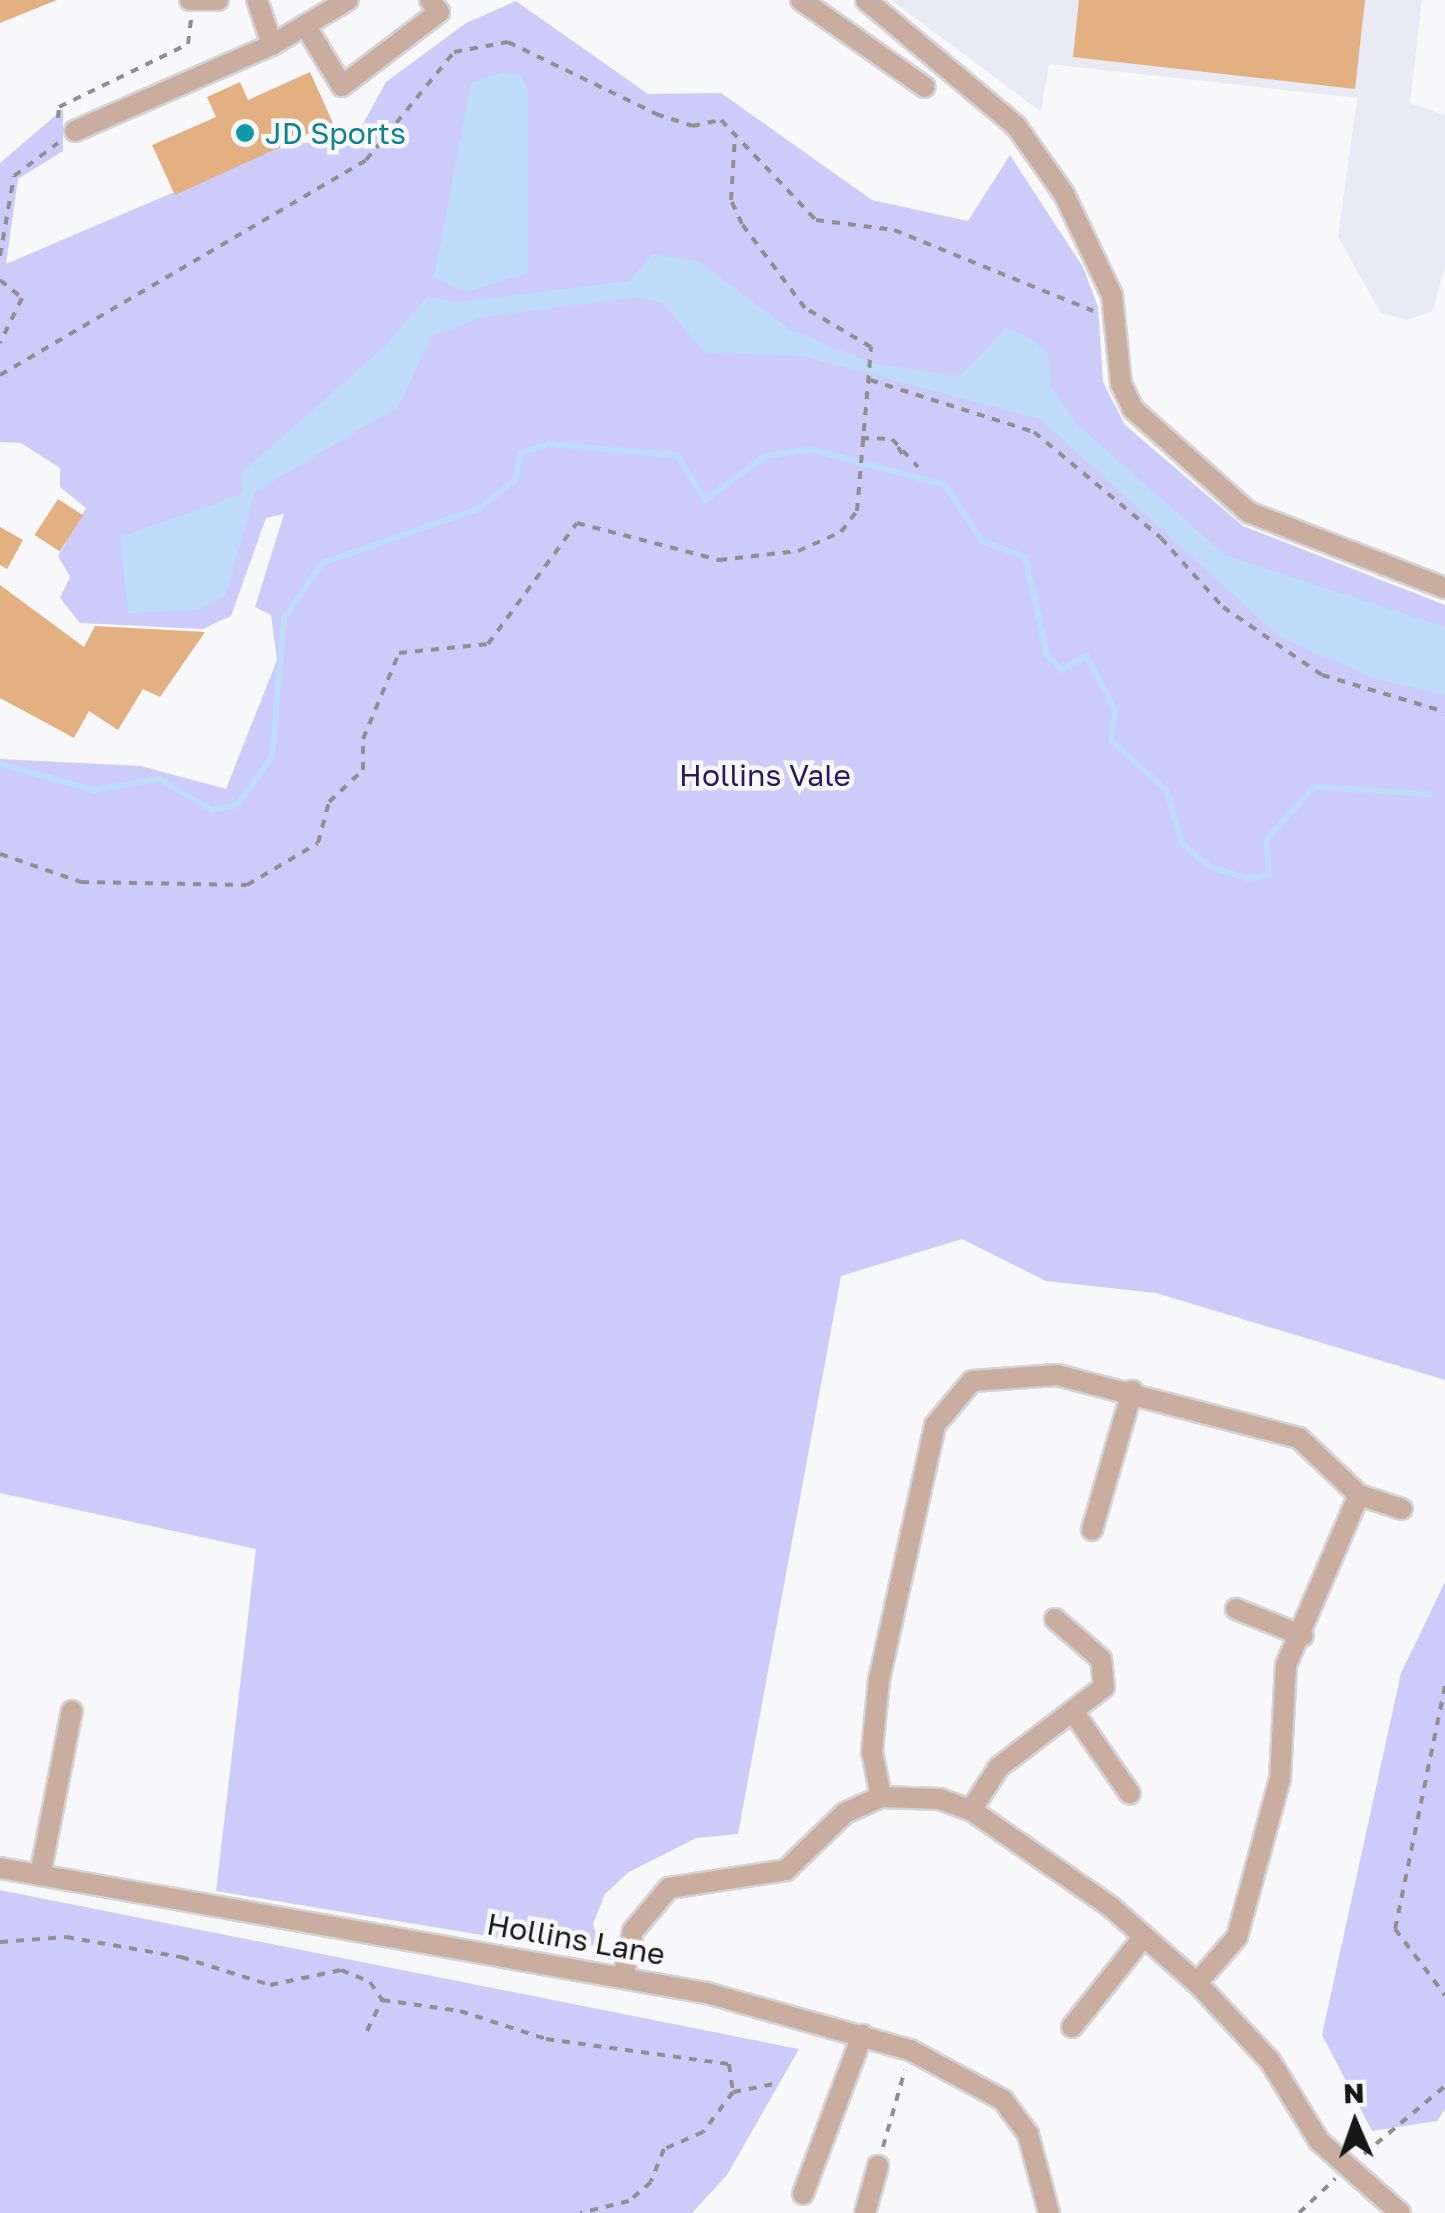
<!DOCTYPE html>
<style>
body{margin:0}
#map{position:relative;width:1445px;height:2213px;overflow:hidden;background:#f8f8fb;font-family:"Golos Text",sans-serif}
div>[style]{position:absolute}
.built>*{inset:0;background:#eaeaf4}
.green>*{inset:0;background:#cccbf9}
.water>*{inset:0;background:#bedbf9}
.stream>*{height:6px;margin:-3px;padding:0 3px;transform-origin:3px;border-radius:3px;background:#bedbf9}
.building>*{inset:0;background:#e2b081;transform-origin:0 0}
.path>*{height:4px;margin-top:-2px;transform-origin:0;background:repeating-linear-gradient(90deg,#8f8f90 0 8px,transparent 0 16px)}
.roads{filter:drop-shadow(2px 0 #d4d4d7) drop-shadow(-2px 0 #d4d4d7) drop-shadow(0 2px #d4d4d7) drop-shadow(0 -2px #d4d4d7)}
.minor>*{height:20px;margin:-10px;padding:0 10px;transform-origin:10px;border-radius:10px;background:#c9ad9f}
.dots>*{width:28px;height:28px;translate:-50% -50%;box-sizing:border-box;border:5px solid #f8f8fb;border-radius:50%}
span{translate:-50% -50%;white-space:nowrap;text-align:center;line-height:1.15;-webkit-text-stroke:9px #f8f8fb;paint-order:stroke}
.culture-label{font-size:30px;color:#0d838f}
.left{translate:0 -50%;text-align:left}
.park-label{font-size:30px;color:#28195e}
.street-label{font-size:30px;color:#171717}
.north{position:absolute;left:1305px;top:2073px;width:100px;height:100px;-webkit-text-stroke:8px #f8f8fb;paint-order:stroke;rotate:358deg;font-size:28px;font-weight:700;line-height:40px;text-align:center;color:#171717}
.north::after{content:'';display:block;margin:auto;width:35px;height:45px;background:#171717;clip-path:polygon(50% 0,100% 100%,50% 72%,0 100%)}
</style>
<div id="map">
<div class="built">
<div style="clip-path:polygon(891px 0,1422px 0,1410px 103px,1445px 115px,1445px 266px,1433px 311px,1407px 320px,1381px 313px,1338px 237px,1357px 98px,1049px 64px,1041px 112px)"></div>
</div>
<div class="green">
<div style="clip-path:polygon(516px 1px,648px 94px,721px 93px,872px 200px,968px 221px,1010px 155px,1083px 267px,1098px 307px,1103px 382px,1125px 425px,1243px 526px,1445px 605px,1445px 1380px,1156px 1293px,1046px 1281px,962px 1239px,841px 1276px,738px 1834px,696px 1838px,629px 1872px,605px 1894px,593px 1924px,599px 1944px,571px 1950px,216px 1891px,256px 1549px,0 1493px,0 759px,141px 766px,226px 789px,277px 660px,271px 615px,255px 607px,284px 514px,266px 518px,231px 616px,203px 629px,80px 623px,60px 598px,70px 577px,58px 556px,86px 508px,60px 487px,60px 468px,21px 443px,0 442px,0 163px,63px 109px,63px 151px,18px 179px,6px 264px,289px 143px,353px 142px,386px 82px,466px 23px)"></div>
<div style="clip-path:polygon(1445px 1582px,1445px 2109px,1437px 2121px,1372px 2131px,1322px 2035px,1401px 1673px)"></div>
<div style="clip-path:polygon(0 1890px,799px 2049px,727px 2175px,692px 2213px,0 2213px)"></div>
</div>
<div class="water">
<div style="clip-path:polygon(502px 72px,520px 74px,528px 89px,528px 273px,467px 292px,434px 277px,471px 83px)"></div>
<div style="clip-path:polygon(652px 254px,698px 261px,791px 330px,871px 363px,959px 376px,1006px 328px,1029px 337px,1049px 354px,1050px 385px,1077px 424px,1225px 555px,1445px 627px,1445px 695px,1375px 679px,1280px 637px,1040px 419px,802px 356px,705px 353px,662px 303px,638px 297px,483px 317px,432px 336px,398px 407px,255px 492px,225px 597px,199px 610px,128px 613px,120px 537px,242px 494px,241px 473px,386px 345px,427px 296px,456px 302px,630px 281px)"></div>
</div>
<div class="stream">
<div style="left:0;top:764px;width:98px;rotate:15.5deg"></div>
<div style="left:94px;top:790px;width:66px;rotate:-9.6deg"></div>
<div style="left:159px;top:779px;width:61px;rotate:30.3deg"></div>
<div style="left:212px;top:810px;width:25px;rotate:-11deg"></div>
<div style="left:237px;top:805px;width:59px;rotate:-53.9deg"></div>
<div style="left:272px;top:757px;width:139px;rotate:-85deg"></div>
<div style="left:284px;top:619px;width:68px;rotate:-55.8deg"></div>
<div style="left:322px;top:563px;width:165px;rotate:-19.1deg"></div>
<div style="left:478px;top:509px;width:48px;rotate:-38.3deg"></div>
<div style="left:516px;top:479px;width:26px;rotate:-81deg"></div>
<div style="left:520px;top:453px;width:29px;rotate:-18deg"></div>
<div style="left:548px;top:444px;width:129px;rotate:4.9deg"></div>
<div style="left:677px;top:455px;width:53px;rotate:58.1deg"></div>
<div style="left:705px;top:500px;width:74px;rotate:-36.3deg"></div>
<div style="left:765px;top:456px;width:46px;rotate:-8.8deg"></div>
<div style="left:810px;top:449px;width:140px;rotate:14.9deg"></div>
<div style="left:945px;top:485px;width:67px;rotate:56.5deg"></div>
<div style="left:982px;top:541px;width:46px;rotate:20.4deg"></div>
<div style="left:1025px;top:557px;width:100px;rotate:77.3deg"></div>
<div style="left:1047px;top:655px;width:21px;rotate:45deg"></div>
<div style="left:1062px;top:670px;width:28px;rotate:-32deg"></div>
<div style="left:1086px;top:655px;width:62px;rotate:62.2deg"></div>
<div style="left:1115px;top:710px;width:30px;rotate:98deg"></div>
<div style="left:1111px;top:740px;width:76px;rotate:42.3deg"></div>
<div style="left:1167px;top:791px;width:55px;rotate:74.2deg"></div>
<div style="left:1182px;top:844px;width:36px;rotate:39deg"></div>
<div style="left:1210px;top:867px;width:42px;rotate:16.7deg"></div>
<div style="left:1250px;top:879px;width:20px;rotate:-15deg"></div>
<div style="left:1269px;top:874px;width:34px;rotate:-95deg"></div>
<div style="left:1266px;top:840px;width:72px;rotate:-47.8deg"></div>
<div style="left:1314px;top:787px;width:116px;rotate:3.5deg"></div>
</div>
<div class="building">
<div style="clip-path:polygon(0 0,57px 0,0 23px)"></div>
<div style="clip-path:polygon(1079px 0,1365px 0,1355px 89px,1073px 57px)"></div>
<div style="clip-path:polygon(310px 72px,333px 123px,175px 195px,152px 145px,216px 117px,207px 97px,240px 82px,248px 100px)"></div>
<div style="left:58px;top:499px;width:30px;height:43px;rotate:33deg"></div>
<div style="clip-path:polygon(0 527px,23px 540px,7px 569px,0 565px)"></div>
<div style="clip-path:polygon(0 585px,84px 647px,95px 626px,205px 632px,160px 697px,143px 689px,118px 730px,89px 711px,74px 738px,0 698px)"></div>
</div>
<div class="path">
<div style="left:58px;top:118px;width:11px;rotate:-85deg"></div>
<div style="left:59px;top:107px;width:144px;rotate:-26deg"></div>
<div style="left:188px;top:44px;width:25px;rotate:-83deg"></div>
<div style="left:0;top:256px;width:81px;rotate:-80.1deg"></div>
<div style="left:14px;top:176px;width:55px;rotate:-36.9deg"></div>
<div style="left:0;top:280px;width:28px;rotate:39deg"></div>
<div style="left:22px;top:298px;width:50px;rotate:116.1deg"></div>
<div style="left:0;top:375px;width:424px;rotate:-30.4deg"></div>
<div style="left:366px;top:160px;width:139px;rotate:-50.8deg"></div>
<div style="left:454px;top:52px;width:55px;rotate:-10.5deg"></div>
<div style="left:508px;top:42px;width:165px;rotate:25.9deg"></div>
<div style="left:656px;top:114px;width:38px;rotate:18deg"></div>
<div style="left:692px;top:126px;width:30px;rotate:-12deg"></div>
<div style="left:721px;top:120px;width:138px;rotate:46.5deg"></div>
<div style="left:816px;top:220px;width:79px;rotate:7.3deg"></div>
<div style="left:894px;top:230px;width:215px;rotate:22.1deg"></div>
<div style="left:870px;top:380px;width:172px;rotate:17.6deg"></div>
<div style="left:1034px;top:432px;width:165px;rotate:39.8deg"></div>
<div style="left:1161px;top:538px;width:93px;rotate:48.1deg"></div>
<div style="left:1223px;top:607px;width:120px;rotate:34.5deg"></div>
<div style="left:1322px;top:675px;width:128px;rotate:16.7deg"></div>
<div style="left:861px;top:438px;width:31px;rotate:2deg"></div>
<div style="left:892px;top:439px;width:38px;rotate:47deg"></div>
<div style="left:898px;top:447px;width:14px;rotate:60deg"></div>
<div style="left:0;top:854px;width:86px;rotate:19.1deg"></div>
<div style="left:81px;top:882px;width:166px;rotate:1deg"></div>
<div style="left:247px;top:885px;width:82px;rotate:-30.6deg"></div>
<div style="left:318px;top:843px;width:42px;rotate:-75deg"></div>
<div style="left:329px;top:802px;width:47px;rotate:-43.3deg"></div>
<div style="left:363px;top:770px;width:31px;rotate:-90deg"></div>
<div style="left:363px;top:739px;width:93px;rotate:-67.3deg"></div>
<div style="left:399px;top:653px;width:89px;rotate:-5.8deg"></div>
<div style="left:488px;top:644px;width:150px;rotate:-53.7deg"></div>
<div style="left:577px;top:523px;width:147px;rotate:14.6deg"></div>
<div style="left:719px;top:560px;width:80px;rotate:-6.5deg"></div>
<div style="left:798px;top:551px;width:47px;rotate:-23.8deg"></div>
<div style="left:841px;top:532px;width:26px;rotate:-53deg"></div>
<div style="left:857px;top:511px;width:165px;rotate:-85.1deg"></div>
<div style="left:871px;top:347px;width:77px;rotate:-149.4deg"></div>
<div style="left:805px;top:308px;width:105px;rotate:-126.9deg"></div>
<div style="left:742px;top:224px;width:26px;rotate:-115deg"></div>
<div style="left:731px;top:200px;width:64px;rotate:-86.4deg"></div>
<div style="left:1445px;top:1686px;width:248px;rotate:101.6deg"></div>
<div style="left:1395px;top:1929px;width:83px;rotate:52.9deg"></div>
<div style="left:0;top:1942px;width:66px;rotate:-4.3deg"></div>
<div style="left:66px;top:1937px;width:117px;rotate:9.9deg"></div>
<div style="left:181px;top:1957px;width:93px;rotate:17.5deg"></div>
<div style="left:270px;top:1985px;width:73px;rotate:-11.9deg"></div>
<div style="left:341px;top:1970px;width:31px;rotate:22deg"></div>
<div style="left:370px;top:1982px;width:22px;rotate:56deg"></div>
<div style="left:382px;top:2000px;width:79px;rotate:8deg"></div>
<div style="left:460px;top:2011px;width:90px;rotate:18deg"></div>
<div style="left:546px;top:2039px;width:185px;rotate:7.8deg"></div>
<div style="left:729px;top:2064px;width:28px;rotate:82deg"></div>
<div style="left:733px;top:2092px;width:50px;rotate:126.9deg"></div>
<div style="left:703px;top:2132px;width:43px;rotate:156.4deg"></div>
<div style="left:664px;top:2149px;width:35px;rotate:112deg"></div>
<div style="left:651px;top:2182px;width:29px;rotate:139deg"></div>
<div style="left:629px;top:2201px;width:50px;rotate:166.2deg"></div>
<div style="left:367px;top:2031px;width:34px;rotate:-64deg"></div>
<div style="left:733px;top:2092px;width:47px;rotate:-11.1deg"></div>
<div style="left:883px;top:2147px;width:80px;rotate:-74.1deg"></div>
<div style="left:1364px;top:2154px;width:106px;rotate:-40deg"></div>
<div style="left:1299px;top:2213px;width:50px;rotate:-43.4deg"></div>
</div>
<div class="roads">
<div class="minor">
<div style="left:190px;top:0;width:28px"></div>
<div style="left:801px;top:0;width:151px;rotate:35.1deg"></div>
<div style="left:866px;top:0;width:196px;rotate:40deg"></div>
<div style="left:1016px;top:126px;width:83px;rotate:54.8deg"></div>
<div style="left:1064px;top:194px;width:112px;rotate:64.6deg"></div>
<div style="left:1112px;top:295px;width:89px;rotate:84.2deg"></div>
<div style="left:1121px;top:384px;width:28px;rotate:64deg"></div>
<div style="left:1133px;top:409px;width:154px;rotate:41.8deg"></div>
<div style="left:1248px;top:512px;width:211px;rotate:21.1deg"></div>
<div style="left:305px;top:25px;width:71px;rotate:58.8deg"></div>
<div style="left:342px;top:86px;width:122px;rotate:-37.3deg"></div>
<div style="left:439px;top:12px;width:15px;rotate:-127deg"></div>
<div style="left:272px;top:45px;width:88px;rotate:-30.6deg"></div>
<div style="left:75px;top:131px;width:215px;rotate:-23.6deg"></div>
<div style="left:272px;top:45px;width:47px;rotate:-108.4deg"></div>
<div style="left:1092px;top:1530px;width:145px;rotate:-73.9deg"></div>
<div style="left:1236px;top:1609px;width:72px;rotate:21.9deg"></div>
<div style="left:1074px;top:1713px;width:98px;rotate:55.3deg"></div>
<div style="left:881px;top:1797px;width:47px;rotate:-101.1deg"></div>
<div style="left:872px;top:1751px;width:71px;rotate:-84.4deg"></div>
<div style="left:879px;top:1680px;width:261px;rotate:-77.6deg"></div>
<div style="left:935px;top:1425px;width:57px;rotate:-49.9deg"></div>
<div style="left:972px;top:1381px;width:85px;rotate:-4deg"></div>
<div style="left:1057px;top:1375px;width:250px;rotate:14.6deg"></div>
<div style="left:1299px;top:1438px;width:83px;rotate:43.5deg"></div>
<div style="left:1359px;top:1495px;width:45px;rotate:18deg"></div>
<div style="left:971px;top:1810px;width:51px;rotate:-56.9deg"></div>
<div style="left:999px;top:1767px;width:132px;rotate:-37.3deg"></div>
<div style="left:1104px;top:1687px;width:28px;rotate:-96deg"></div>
<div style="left:1101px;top:1659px;width:61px;rotate:-139deg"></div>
<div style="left:0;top:1868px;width:718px;rotate:10.03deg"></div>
<div style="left:707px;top:1993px;width:211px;rotate:15.7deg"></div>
<div style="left:910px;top:2050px;width:106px;rotate:28.3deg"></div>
<div style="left:1003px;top:2100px;width:42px;rotate:53.7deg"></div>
<div style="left:1028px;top:2134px;width:82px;rotate:75.1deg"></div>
<div style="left:40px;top:1875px;width:167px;rotate:-79deg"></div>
<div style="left:623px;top:1977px;width:47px;rotate:-77.7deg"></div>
<div style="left:633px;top:1931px;width:56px;rotate:-50.1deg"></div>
<div style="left:669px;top:1888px;width:118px;rotate:-8.7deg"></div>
<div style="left:786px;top:1870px;width:82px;rotate:-44deg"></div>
<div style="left:845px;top:1813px;width:39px;rotate:-24deg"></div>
<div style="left:881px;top:1797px;width:59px;rotate:1.9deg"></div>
<div style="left:940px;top:1799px;width:33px;rotate:20deg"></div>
<div style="left:971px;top:1810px;width:170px;rotate:34.7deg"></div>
<div style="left:1111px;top:1907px;width:115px;rotate:41.5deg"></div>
<div style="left:1197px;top:1983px;width:107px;rotate:46.9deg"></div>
<div style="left:1270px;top:2061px;width:94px;rotate:58.5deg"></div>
<div style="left:1319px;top:2141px;width:108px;rotate:41.6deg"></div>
<div style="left:1197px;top:1983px;width:61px;rotate:-49deg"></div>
<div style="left:1237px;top:1937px;width:164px;rotate:-74.8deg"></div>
<div style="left:1280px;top:1779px;width:114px;rotate:-87deg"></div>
<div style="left:1286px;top:1665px;width:185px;rotate:-66.8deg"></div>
<div style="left:1072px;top:2027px;width:116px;rotate:-51.6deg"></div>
<div style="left:803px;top:2194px;width:170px;rotate:-69.6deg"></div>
<div style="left:865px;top:2213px;width:49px;rotate:-74.5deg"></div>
</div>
</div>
<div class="dots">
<div style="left:245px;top:133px;background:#0f9aa8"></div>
</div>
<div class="culture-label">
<span class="left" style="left:265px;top:133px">JD Sports</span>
</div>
<div class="park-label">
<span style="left:765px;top:775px">Hollins Vale</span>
</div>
<div class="street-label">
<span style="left:576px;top:1939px;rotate:10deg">Hollins Lane</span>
</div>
<div class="north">N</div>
</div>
